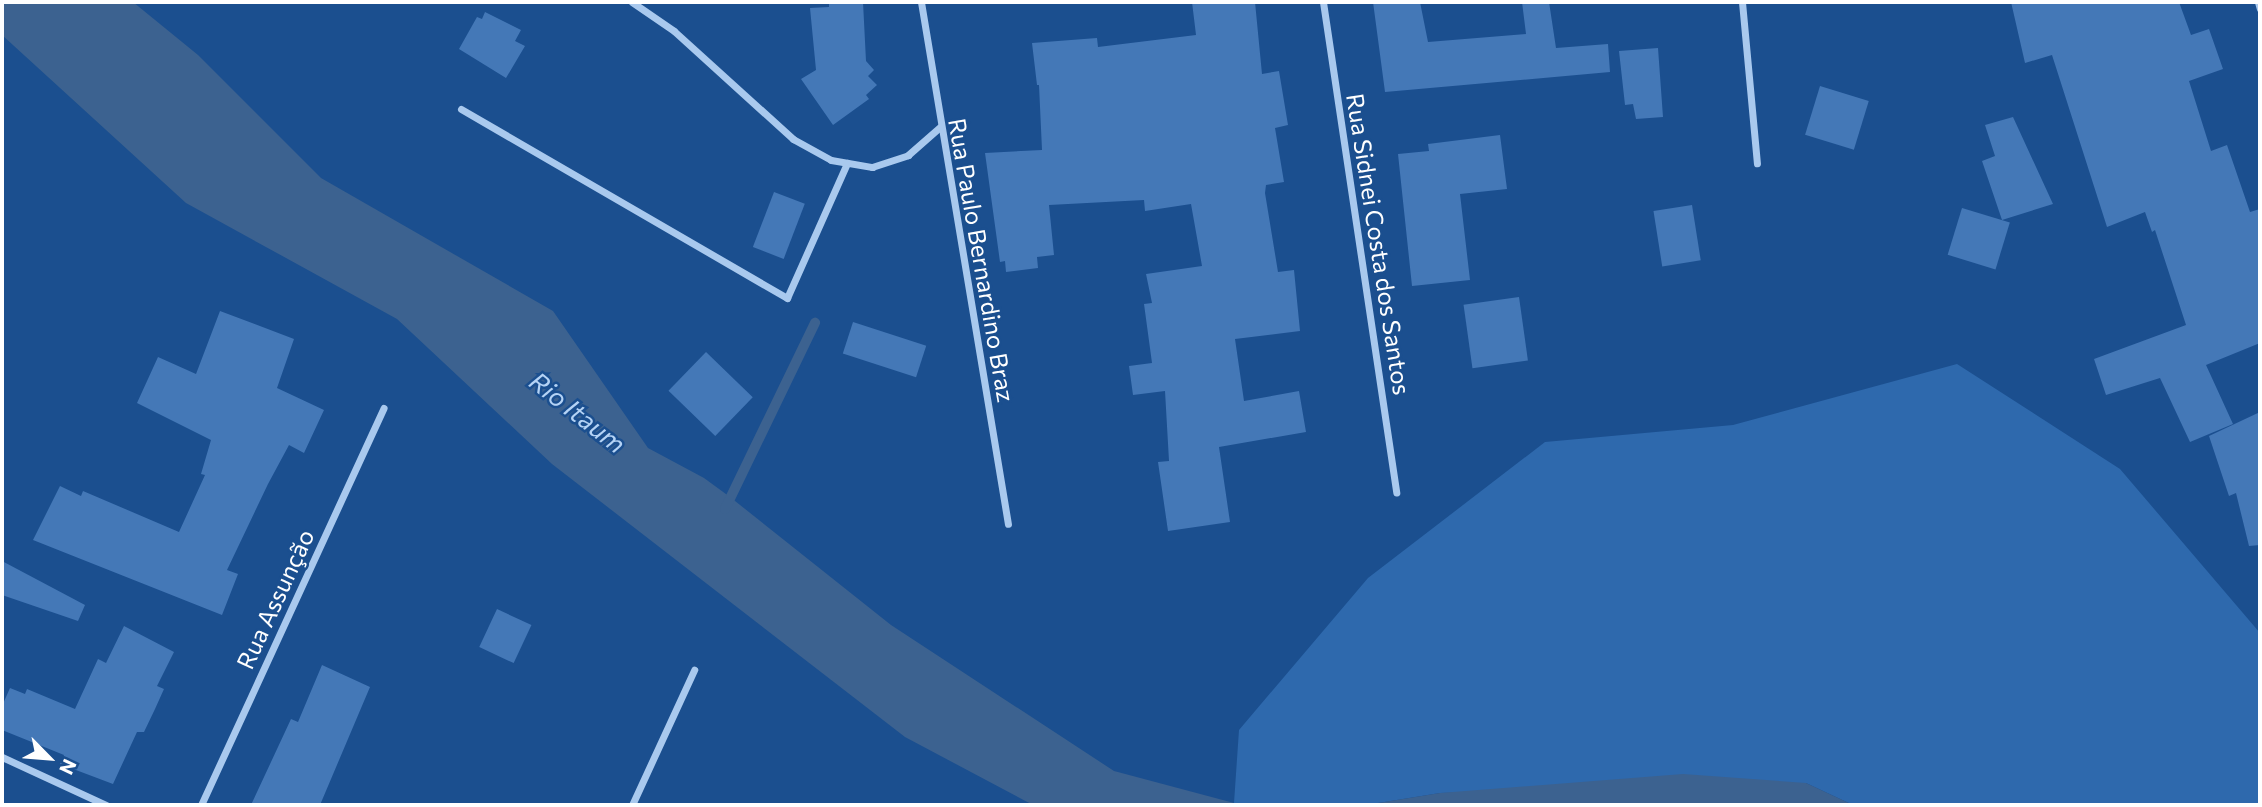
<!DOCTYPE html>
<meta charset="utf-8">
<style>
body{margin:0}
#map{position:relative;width:2262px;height:807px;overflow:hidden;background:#1b4f8f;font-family:Commissioner,sans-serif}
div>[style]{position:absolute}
.green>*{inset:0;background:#2e69ad}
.water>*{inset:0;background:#3c6290}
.stream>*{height:10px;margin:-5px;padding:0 5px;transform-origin:5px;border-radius:5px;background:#3c6290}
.building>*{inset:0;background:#4478b7;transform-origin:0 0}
.minor>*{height:7px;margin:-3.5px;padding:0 3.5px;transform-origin:3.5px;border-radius:3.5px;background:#a9c9ee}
span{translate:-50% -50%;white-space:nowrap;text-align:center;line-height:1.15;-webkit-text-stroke:5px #1b4f8f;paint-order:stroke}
.street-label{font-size:24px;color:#fff}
.water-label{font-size:26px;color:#b5d3f5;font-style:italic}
.frame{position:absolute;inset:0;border:4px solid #fff;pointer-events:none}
.north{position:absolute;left:14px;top:723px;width:70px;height:70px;-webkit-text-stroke:5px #1b4f8f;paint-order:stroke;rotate:115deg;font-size:19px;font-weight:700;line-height:28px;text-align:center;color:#fff}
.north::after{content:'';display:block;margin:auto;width:24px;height:32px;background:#fff;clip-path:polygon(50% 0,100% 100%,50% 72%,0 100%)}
</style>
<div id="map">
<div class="green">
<div style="clip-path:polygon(1957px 364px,2120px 469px,2260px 633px,2260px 805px,1853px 805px,1806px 783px,1440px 793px,1366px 805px,1234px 803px,1239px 730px,1368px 578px,1545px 442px,1733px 425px)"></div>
</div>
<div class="water">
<div style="clip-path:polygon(2px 2px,133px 2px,198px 55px,321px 178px,553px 311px,648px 448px,704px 478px,730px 497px,891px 625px,1114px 771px,1234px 803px,1254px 805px,1033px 805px,905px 737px,552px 464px,397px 319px,186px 203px,2px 35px)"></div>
<div style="clip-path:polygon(1683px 774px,1806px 783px,1853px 805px,1366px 805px,1440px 793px)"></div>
</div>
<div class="stream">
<div style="left:725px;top:509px;width:207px;rotate:-64.2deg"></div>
</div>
<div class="building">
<div style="clip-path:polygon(829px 2px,863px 2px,866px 61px,874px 70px,868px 76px,877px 85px,866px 95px,869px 99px,833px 125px,801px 79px,816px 70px,810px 8px,829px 7px)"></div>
<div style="clip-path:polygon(1192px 2px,1255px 2px,1262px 74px,1279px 71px,1288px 125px,1275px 128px,1284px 182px,1266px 185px,1265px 193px,1278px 272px,1294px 270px,1300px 331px,1235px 339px,1244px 401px,1299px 391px,1306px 432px,1219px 447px,1230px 522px,1168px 531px,1158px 462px,1169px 461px,1165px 391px,1133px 395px,1129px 366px,1152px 363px,1144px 304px,1152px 303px,1146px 274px,1202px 266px,1191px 204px,1145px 211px,1144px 200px,1049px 205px,1054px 255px,1037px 257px,1038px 268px,1006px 272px,1005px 261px,1000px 262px,985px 153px,1042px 150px,1039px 85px,1037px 85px,1032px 43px,1097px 38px,1098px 47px,1196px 35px)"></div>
<div style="clip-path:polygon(1373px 2px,1420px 2px,1428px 42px,1526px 34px,1522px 2px,1549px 2px,1556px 48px,1608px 44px,1610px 72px,1385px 92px)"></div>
<div style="clip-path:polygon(2011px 2px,2179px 2px,2191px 35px,2209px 29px,2223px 69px,2189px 81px,2211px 151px,2227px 145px,2250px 212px,2260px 209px,2260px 343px,2206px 365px,2233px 424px,2190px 442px,2160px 378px,2106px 395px,2094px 359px,2186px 325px,2155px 230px,2152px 232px,2145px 212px,2107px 227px,2052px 55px,2025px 63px)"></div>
<div style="clip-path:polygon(485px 12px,521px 30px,515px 41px,525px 46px,506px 78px,459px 49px,477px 17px,482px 19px)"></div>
<div style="clip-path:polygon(1658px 48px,1663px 117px,1636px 119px,1633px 104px,1625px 105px,1619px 51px)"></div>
<div style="left:1820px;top:86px;width:51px;height:51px;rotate:17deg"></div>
<div style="clip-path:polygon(2013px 117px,2053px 204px,2002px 220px,1982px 161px,1995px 156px,1985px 125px)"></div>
<div style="clip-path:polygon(1500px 135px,1507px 189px,1460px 194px,1470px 280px,1412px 286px,1398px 154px,1429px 151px,1428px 144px)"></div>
<div style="left:774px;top:192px;width:33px;height:59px;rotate:21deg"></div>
<div style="left:1692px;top:205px;width:56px;height:39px;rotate:81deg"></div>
<div style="left:1962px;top:208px;width:50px;height:49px;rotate:17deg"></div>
<div style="left:1519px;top:297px;width:64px;height:56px;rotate:82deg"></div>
<div style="clip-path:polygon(220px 311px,294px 339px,277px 388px,324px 410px,304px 453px,289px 445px,268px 484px,227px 570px,238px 574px,222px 615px,33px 540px,60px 486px,81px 496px,83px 491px,179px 532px,205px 475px,201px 474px,211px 440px,137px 403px,158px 357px,196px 374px)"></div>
<div style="left:853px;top:322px;width:77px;height:33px;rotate:18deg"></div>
<div style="left:706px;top:352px;width:65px;height:54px;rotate:44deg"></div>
<div style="clip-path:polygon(2260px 412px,2260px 545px,2249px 546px,2236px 493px,2229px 496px,2209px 436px)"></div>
<div style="clip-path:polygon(2px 561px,85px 605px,78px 621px,2px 595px)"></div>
<div style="left:497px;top:609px;width:38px;height:42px;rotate:25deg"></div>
<div style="clip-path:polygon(124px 626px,174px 652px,157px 686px,164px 689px,155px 709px,144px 732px,137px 732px,113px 784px,60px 764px,64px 755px,2px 730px,2px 706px,10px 688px,25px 694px,27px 689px,75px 709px,98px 659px,106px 663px)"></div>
<div style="clip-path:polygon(322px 665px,370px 687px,320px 805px,251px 805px,291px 719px,298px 722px)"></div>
</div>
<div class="minor">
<div style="left:632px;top:2px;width:51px;rotate:34.6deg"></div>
<div style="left:674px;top:31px;width:161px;rotate:42.2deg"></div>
<div style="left:793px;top:139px;width:43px;rotate:28.9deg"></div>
<div style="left:831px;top:160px;width:42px;rotate:9.7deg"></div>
<div style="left:872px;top:167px;width:38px;rotate:-18deg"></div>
<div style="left:908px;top:155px;width:43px;rotate:-41.2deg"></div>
<div style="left:921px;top:2px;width:529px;rotate:80.54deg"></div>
<div style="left:1323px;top:2px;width:496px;rotate:81.5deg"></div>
<div style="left:1742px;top:2px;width:162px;rotate:84.7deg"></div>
<div style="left:2258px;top:2px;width:7px;rotate:74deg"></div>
<div style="left:461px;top:109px;width:377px;rotate:30.1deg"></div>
<div style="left:787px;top:298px;width:148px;rotate:-66deg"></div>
<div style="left:2px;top:757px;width:115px;rotate:24.8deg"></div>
<div style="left:201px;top:805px;width:437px;rotate:-65.3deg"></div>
<div style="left:632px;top:805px;width:149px;rotate:-65.3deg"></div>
</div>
<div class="street-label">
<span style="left:1379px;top:244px;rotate:81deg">Rua Sidnei Costa dos Santos</span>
<span style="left:982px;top:260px;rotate:80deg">Rua Paulo Bernardino Braz</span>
<span style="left:275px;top:599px;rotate:-65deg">Rua Assunção</span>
</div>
<div class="water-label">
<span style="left:578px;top:412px;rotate:38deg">Rio Itaum</span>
</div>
<div class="frame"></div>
<div class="north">N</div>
</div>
